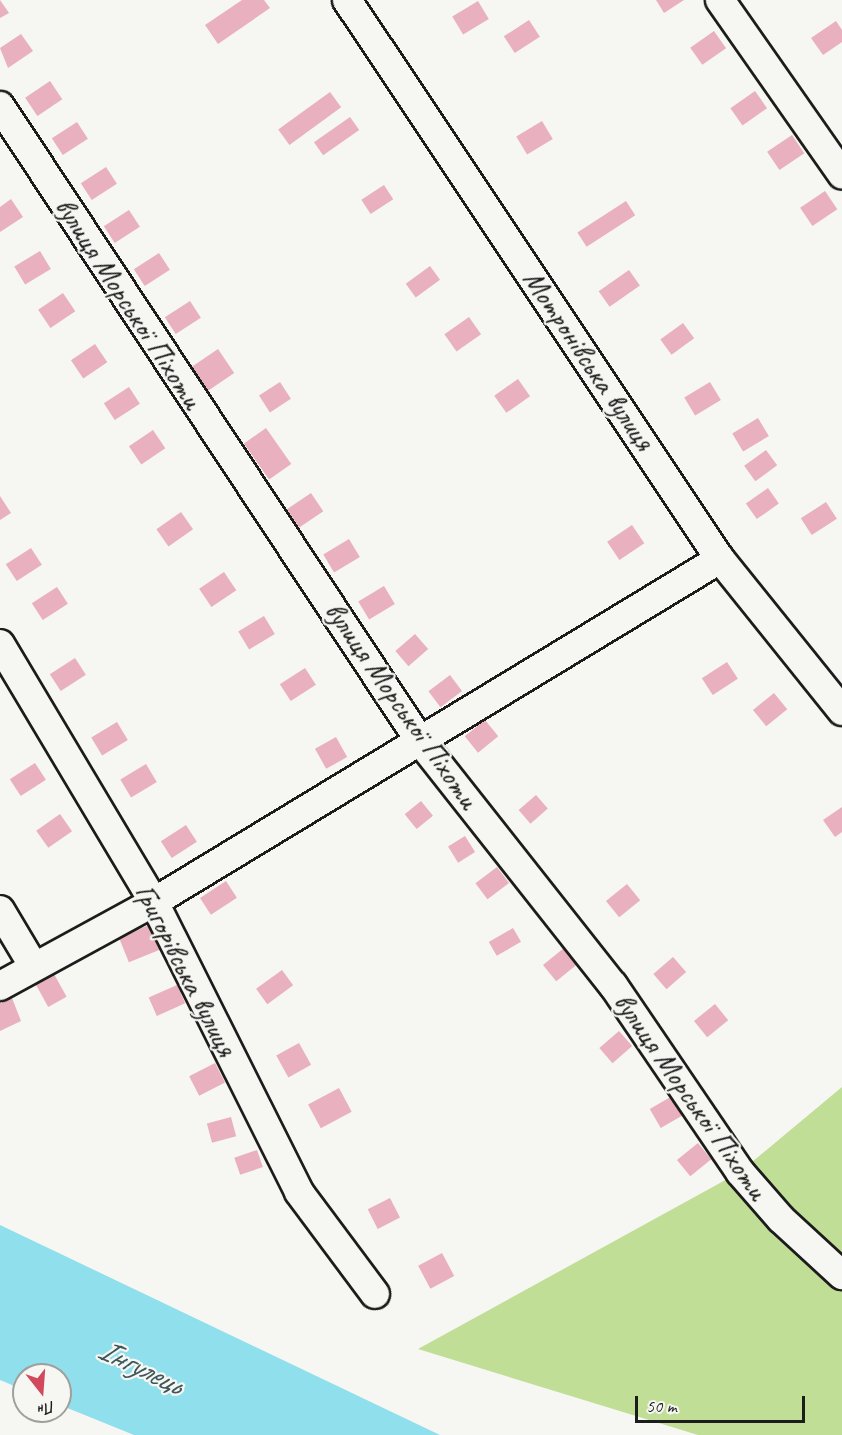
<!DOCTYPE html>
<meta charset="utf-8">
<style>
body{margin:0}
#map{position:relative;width:842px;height:1435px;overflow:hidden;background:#f6f6f2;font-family:Caveat,sans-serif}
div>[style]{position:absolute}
.green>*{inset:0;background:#c0de96}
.water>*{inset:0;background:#8fdfec}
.building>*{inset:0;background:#e9b0c0;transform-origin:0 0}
.roads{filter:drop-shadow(2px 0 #1c1c1c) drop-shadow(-2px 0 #1c1c1c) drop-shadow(0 2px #1c1c1c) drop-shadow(0 -2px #1c1c1c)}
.minor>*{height:28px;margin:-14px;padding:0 14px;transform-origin:14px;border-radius:14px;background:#f6f6f2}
span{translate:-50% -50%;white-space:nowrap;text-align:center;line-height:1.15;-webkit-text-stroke:4.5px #f6f6f2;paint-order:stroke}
.street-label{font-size:30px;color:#1c1c1c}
.water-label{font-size:32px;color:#3e565a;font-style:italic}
.north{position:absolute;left:12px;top:1363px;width:60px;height:60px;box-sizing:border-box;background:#f6f6f2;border:2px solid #9f9f9c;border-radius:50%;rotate:163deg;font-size:16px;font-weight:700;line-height:24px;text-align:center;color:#1c1c1c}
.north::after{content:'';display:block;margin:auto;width:21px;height:27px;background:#d1495b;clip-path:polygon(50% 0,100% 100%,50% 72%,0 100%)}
.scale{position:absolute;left:635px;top:1396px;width:170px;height:27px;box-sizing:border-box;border:3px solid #1c1c1c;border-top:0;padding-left:8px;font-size:18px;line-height:21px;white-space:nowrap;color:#1c1c1c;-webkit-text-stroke:4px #f6f6f2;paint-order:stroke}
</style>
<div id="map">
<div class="green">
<div style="clip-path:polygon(842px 1087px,842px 1435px,698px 1435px,418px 1349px,740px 1172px)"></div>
</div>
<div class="water">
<div style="clip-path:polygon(0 1225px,440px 1435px,134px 1435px,60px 1405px,60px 1375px,24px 1375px,24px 1390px,0 1380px)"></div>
</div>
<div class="building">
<div style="clip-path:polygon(0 0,9px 13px,0 18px)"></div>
<div style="clip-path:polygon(242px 0,264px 0,270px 8px,218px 44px,205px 25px)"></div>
<div style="clip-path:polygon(656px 0,684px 0,664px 13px)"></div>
<div style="left:478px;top:1px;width:21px;height:30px;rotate:59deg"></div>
<div style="left:529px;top:20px;width:20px;height:30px;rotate:57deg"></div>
<div style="clip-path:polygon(836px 21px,842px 30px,842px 42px,823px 55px,811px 38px)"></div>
<div style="left:714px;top:31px;width:21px;height:29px;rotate:55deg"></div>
<div style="clip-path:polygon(21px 34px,33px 51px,8px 68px,0 48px)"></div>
<div style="left:50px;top:81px;width:22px;height:30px;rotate:56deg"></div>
<div style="left:755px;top:91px;width:21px;height:30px;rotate:55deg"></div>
<div style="left:330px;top:92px;width:19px;height:64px;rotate:54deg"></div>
<div style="left:350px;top:117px;width:16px;height:44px;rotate:55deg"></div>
<div style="left:542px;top:121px;width:21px;height:30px;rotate:59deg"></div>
<div style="left:77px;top:122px;width:20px;height:30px;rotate:57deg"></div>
<div style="left:792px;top:135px;width:22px;height:30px;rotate:56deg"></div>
<div style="left:106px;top:167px;width:20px;height:30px;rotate:57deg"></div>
<div style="left:384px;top:185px;width:17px;height:27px;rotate:57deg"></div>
<div style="left:825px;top:191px;width:22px;height:30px;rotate:56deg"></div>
<div style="clip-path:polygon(11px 199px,23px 217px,0 232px,0 207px)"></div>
<div style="left:626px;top:201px;width:17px;height:58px;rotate:57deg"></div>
<div style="left:129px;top:210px;width:20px;height:30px;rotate:57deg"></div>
<div style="left:40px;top:251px;width:21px;height:30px;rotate:59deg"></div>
<div style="left:159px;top:253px;width:20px;height:30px;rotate:57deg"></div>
<div style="left:430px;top:266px;width:17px;height:30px;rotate:54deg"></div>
<div style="left:629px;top:270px;width:19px;height:37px;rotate:55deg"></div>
<div style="left:63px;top:293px;width:22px;height:30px;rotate:56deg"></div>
<div style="left:190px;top:301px;width:20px;height:30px;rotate:57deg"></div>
<div style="left:469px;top:317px;width:21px;height:30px;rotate:55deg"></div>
<div style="left:683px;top:323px;width:19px;height:28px;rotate:54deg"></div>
<div style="left:95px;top:344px;width:22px;height:29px;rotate:56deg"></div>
<div style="left:218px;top:349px;width:29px;height:32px;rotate:56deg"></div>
<div style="left:518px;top:379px;width:21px;height:29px;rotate:55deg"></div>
<div style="left:280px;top:382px;width:20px;height:25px;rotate:57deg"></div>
<div style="left:710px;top:382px;width:21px;height:30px;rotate:59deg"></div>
<div style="left:129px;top:387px;width:20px;height:30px;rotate:57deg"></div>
<div style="left:758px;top:418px;width:21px;height:30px;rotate:59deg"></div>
<div style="left:266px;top:428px;width:44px;height:27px;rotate:55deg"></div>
<div style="left:153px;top:430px;width:22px;height:29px;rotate:56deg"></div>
<div style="left:766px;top:450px;width:19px;height:27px;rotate:54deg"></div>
<div style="left:768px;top:488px;width:19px;height:27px;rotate:55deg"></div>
<div style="left:311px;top:493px;width:22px;height:29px;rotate:56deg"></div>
<div style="clip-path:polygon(0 496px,11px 513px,0 520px)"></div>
<div style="left:826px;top:502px;width:20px;height:30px;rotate:57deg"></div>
<div style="left:181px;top:512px;width:21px;height:30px;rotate:55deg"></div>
<div style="left:632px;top:525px;width:22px;height:30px;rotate:56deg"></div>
<div style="left:349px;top:539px;width:21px;height:30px;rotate:59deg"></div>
<div style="left:31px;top:548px;width:20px;height:30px;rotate:57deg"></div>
<div style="left:224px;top:572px;width:22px;height:30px;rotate:56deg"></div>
<div style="left:384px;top:586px;width:21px;height:30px;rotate:59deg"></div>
<div style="left:57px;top:587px;width:20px;height:30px;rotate:57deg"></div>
<div style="left:264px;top:616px;width:21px;height:30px;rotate:59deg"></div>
<div style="left:415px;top:634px;width:20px;height:26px;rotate:49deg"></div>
<div style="left:75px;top:658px;width:20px;height:30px;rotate:57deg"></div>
<div style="left:727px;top:662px;width:20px;height:30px;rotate:57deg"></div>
<div style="left:305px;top:668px;width:20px;height:30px;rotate:57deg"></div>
<div style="left:450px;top:675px;width:20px;height:27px;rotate:53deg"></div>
<div style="left:774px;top:693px;width:21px;height:27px;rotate:51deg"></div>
<div style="left:485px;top:720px;width:21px;height:26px;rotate:51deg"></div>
<div style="left:117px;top:722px;width:21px;height:30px;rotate:59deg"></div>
<div style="left:336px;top:737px;width:23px;height:24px;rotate:61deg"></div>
<div style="left:35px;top:763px;width:20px;height:30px;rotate:57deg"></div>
<div style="left:146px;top:764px;width:21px;height:30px;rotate:59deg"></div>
<div style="left:536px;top:795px;width:18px;height:23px;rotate:49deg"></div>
<div style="left:421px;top:801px;width:19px;height:21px;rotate:51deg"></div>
<div style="clip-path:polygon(842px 807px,842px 832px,835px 837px,823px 820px)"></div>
<div style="left:60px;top:814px;width:21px;height:29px;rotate:55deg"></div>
<div style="left:186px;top:825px;width:20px;height:30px;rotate:57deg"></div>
<div style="left:465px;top:836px;width:19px;height:20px;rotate:58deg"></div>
<div style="left:497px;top:867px;width:20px;height:27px;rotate:53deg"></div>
<div style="left:226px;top:881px;width:20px;height:31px;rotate:57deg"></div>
<div style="left:627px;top:884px;width:21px;height:27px;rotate:51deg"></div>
<div style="left:154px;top:923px;width:27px;height:38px;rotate:68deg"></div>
<div style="left:513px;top:928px;width:16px;height:28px;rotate:60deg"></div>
<div style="left:564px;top:948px;width:21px;height:27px;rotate:51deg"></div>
<div style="left:673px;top:957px;width:20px;height:26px;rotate:49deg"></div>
<div style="left:282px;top:970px;width:19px;height:32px;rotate:54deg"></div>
<div style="left:54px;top:974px;width:26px;height:21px;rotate:61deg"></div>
<div style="left:177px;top:985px;width:20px;height:31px;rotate:66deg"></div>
<div style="clip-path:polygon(12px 998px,21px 1021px,0 1031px,0 1003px)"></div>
<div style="left:715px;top:1004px;width:21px;height:27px;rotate:51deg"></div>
<div style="left:619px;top:1031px;width:20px;height:26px;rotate:49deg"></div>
<div style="left:299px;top:1043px;width:25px;height:26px;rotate:61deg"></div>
<div style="left:215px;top:1063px;width:22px;height:29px;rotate:63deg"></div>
<div style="left:339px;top:1088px;width:27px;height:35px;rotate:62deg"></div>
<div style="left:674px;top:1095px;width:22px;height:28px;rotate:60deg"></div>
<div style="left:231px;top:1117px;width:20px;height:25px;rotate:75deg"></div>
<div style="left:698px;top:1143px;width:21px;height:27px;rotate:51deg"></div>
<div style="left:257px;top:1150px;width:18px;height:24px;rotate:71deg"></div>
<div style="left:390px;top:1198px;width:22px;height:25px;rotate:63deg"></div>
<div style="left:442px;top:1253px;width:26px;height:27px;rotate:62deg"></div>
</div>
<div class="roads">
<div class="minor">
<div style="left:347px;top:0;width:672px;rotate:56.29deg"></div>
<div style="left:720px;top:559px;width:195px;rotate:51.2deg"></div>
<div style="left:720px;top:0;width:213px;rotate:55deg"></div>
<div style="left:0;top:106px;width:761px;rotate:56.52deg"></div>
<div style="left:420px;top:741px;width:311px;rotate:51.7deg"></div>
<div style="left:613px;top:985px;width:226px;rotate:55.8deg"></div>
<div style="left:740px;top:1172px;width:62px;rotate:48.9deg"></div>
<div style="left:781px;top:1219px;width:83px;rotate:42.6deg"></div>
<div style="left:0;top:644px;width:300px;rotate:59.2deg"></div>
<div style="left:154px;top:902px;width:324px;rotate:63.4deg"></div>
<div style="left:299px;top:1192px;width:127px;rotate:53.3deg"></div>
<div style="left:0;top:910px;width:66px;rotate:59.2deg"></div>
<div style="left:0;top:986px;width:175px;rotate:-28.6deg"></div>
<div style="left:154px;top:902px;width:662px;rotate:-31.22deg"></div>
</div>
</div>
<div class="street-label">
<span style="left:129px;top:303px;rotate:57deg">вулиця Морської Піхоти</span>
<span style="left:589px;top:360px;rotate:56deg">Мотронівська вулиця</span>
<span style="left:402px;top:705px;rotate:55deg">вулиця Морської Піхоти</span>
<span style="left:186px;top:970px;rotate:63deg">Григорівська вулиця</span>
<span style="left:691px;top:1096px;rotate:55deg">вулиця Морської Піхоти</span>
</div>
<div class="water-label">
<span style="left:140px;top:1367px;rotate:26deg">Інгулець</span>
</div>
<div class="north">Пн</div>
<div class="scale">50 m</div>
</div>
